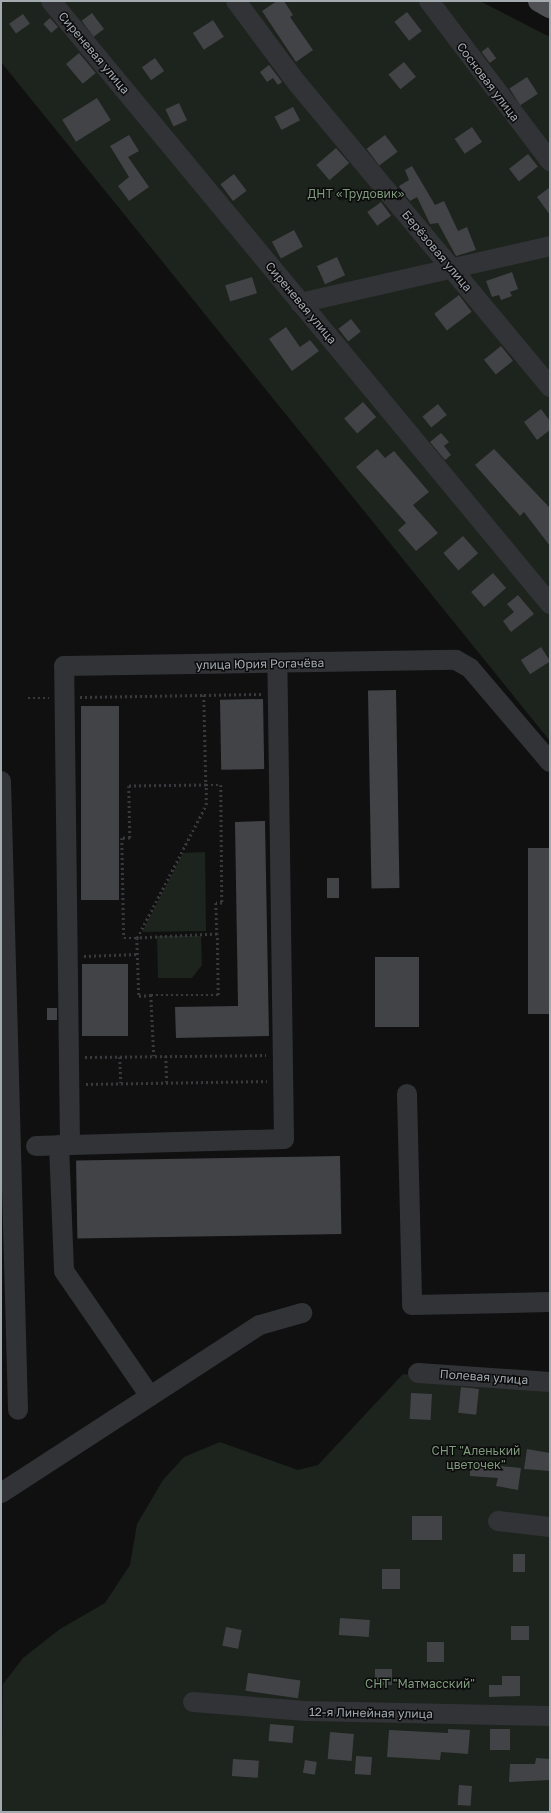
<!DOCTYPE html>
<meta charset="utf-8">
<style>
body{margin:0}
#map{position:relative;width:551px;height:1813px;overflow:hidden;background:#101011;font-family:"Golos Text",sans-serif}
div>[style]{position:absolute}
.green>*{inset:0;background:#1d231d}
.building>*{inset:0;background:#424346;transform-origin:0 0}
.path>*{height:2.5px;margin-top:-1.25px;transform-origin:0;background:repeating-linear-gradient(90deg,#383a3d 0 2px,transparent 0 5px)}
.minor>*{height:20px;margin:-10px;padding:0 10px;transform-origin:10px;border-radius:10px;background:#313336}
.major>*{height:22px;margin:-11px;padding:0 11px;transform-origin:11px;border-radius:11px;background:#4e5054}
span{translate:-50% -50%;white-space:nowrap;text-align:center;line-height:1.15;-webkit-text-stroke:3px #0b0b0c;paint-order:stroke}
.street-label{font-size:12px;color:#a3aab0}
.park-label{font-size:12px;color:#7f9a7c}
.frame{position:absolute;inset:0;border:2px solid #a3aab0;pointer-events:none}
</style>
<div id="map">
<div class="green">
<div style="clip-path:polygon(1px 1px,480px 1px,550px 37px,550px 741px,1px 62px)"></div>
<div style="clip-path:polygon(205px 852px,206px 931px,142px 932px,183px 853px)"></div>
<div style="clip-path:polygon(157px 936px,201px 936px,202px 965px,192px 978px,158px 978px)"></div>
<div style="clip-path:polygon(403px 1374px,550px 1384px,550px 1812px,1px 1812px,3px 1684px,23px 1658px,60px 1629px,105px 1603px,130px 1565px,137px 1524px,163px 1480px,184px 1457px,220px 1442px,298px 1470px,318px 1465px)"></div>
</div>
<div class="building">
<div style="clip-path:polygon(277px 1px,284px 1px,293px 15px,290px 17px,313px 50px,296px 62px,262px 11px)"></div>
<div style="left:407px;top:12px;width:24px;height:16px;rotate:52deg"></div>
<div style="left:92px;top:13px;width:20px;height:13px;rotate:53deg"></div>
<div style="left:23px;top:14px;width:12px;height:17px;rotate:55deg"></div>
<div style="left:50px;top:18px;width:12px;height:9px;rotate:48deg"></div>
<div style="left:213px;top:20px;width:20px;height:24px;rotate:57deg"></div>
<div style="left:488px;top:47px;width:14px;height:8px;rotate:54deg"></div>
<div style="left:79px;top:53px;width:26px;height:17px;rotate:50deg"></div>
<div style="left:155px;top:58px;width:16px;height:16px;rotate:55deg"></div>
<div style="left:404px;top:62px;width:19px;height:20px;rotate:51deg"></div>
<div style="clip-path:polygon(269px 65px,282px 82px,278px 85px,273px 78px,267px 82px,260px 72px)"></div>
<div style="left:527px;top:77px;width:20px;height:21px;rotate:57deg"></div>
<div style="left:97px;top:98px;width:26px;height:41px;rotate:58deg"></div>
<div style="left:179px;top:103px;width:19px;height:15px;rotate:65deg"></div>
<div style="left:293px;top:107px;width:15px;height:21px;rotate:62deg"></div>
<div style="left:472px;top:127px;width:18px;height:21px;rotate:56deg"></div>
<div style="clip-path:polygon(129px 135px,139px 151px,128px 157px,149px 187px,129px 201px,118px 186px,129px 177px,110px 146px)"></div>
<div style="left:385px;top:135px;width:21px;height:23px;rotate:53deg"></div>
<div style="left:336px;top:148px;width:20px;height:26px;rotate:49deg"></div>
<div style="left:528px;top:154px;width:16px;height:24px;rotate:52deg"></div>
<div style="clip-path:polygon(412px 166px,435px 205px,444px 201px,458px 231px,467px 227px,476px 250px,456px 256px,438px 223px,430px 224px,417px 197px,410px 201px,401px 190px,399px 186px,409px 180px,405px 170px)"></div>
<div style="left:234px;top:174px;width:21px;height:17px;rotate:53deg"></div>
<div style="clip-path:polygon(550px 187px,550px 215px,537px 197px)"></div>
<div style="left:381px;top:202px;width:17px;height:17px;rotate:54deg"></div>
<div style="left:294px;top:230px;width:19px;height:25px;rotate:62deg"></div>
<div style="left:337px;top:257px;width:20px;height:22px;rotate:66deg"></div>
<div style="clip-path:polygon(512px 272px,518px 289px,510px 292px,512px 296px,501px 300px,499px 295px,492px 297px,486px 281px)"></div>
<div style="left:252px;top:277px;width:17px;height:28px;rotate:73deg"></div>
<div style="left:459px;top:295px;width:21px;height:31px;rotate:53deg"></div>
<div style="left:351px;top:319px;width:16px;height:16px;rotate:52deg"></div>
<div style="clip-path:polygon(286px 327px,300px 347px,310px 340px,319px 351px,292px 371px,269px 339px)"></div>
<div style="left:501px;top:346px;width:19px;height:22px;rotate:51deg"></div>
<div style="left:363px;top:402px;width:20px;height:25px;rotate:49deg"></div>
<div style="left:438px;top:404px;width:14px;height:20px;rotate:51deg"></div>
<div style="clip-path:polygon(541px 409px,550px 421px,550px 430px,537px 440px,524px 422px)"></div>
<div style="clip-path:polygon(441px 433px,449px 442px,444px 446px,451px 455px,445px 460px,430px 442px)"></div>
<div style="clip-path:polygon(377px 449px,385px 458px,394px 451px,429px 492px,413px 505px,438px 533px,416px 551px,398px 530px,406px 523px,356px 467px)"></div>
<div style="clip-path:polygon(494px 449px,550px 508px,550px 546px,524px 512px,520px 516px,475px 465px)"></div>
<div style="left:463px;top:536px;width:23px;height:26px;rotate:49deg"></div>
<div style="left:493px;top:573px;width:20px;height:29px;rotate:49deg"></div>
<div style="clip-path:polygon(518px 595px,534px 614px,511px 632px,503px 621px,514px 612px,507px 604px)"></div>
<div style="left:541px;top:647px;width:17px;height:24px;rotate:57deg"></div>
<div style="left:396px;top:690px;width:198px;height:28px;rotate:89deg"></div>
<div style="left:263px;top:699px;width:70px;height:43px;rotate:89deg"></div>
<div style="left:119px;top:706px;width:194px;height:38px;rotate:90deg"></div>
<div style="clip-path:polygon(265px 821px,269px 1036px,176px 1038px,175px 1007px,238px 1006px,235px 822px)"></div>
<div style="left:528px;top:848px;width:22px;height:166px"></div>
<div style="left:327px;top:878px;width:12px;height:20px"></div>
<div style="left:419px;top:957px;width:70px;height:44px;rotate:90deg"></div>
<div style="left:82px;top:964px;width:46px;height:72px"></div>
<div style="left:47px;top:1008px;width:10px;height:12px"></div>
<div style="left:340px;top:1156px;width:78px;height:264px;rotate:89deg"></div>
<div style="left:461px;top:1387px;width:18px;height:26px;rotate:6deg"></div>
<div style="left:411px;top:1393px;width:21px;height:26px;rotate:3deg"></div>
<div style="clip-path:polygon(527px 1449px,550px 1453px,550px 1471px,524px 1469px)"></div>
<div style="clip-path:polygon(470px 1463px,521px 1468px,518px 1490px,496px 1486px,498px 1478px,470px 1476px)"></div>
<div style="left:412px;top:1516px;width:30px;height:24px"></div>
<div style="left:513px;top:1554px;width:12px;height:18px"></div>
<div style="left:382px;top:1569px;width:18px;height:20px"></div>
<div style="left:340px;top:1618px;width:30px;height:17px;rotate:4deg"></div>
<div style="left:529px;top:1626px;width:14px;height:18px;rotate:90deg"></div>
<div style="left:226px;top:1627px;width:16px;height:19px;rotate:11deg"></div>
<div style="left:427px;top:1642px;width:17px;height:20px"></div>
<div style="left:375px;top:1669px;width:17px;height:16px"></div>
<div style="left:248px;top:1673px;width:53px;height:18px;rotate:8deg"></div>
<div style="clip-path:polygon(502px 1676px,520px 1676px,520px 1696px,489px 1697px,489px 1685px,502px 1685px)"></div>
<div style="left:270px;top:1724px;width:24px;height:17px;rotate:5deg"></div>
<div style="clip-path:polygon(448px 1729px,470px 1730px,468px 1754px,441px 1752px,440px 1760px,387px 1757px,389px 1730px,448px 1733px)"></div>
<div style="left:510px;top:1729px;width:21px;height:20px;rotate:90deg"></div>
<div style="left:330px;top:1732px;width:24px;height:27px;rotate:5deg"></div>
<div style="left:356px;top:1756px;width:16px;height:18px;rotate:4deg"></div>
<div style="clip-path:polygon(536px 1758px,550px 1759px,550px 1780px,509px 1782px,510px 1764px,535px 1764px)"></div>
<div style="left:233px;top:1759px;width:26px;height:17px;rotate:4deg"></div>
<div style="left:305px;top:1760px;width:12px;height:13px;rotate:9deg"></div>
<div style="left:459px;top:1785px;width:13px;height:20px;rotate:4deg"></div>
</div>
<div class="path">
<div style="left:204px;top:695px;width:58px;rotate:-1deg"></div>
<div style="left:80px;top:697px;width:124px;rotate:-0.9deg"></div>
<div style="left:204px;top:695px;width:90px;rotate:88.7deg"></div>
<div style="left:206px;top:785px;width:77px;rotate:179.3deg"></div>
<div style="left:129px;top:786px;width:52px;rotate:88.9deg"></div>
<div style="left:130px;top:838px;width:8px;rotate:180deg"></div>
<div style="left:122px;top:838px;width:100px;rotate:88.9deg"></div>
<div style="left:124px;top:938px;width:13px"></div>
<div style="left:137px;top:938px;width:58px;rotate:88deg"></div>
<div style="left:139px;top:996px;width:12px;rotate:-5deg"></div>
<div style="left:151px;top:995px;width:61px;rotate:87.2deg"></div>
<div style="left:28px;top:698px;width:21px"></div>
<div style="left:206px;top:785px;width:15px"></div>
<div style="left:221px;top:785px;width:118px;rotate:89.5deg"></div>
<div style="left:222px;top:903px;width:6px;rotate:180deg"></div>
<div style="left:216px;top:903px;width:31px;rotate:88deg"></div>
<div style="left:217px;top:934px;width:80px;rotate:177.1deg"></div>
<div style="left:137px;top:938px;width:150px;rotate:-62.6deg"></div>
<div style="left:206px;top:805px;width:20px;rotate:-90deg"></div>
<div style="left:84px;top:956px;width:54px;rotate:-2.1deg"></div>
<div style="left:151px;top:995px;width:67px"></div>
<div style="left:218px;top:995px;width:61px;rotate:-90.9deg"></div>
<div style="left:166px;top:1056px;width:26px;rotate:88deg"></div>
<div style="left:85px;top:1057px;width:181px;rotate:-0.6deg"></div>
<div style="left:120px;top:1057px;width:26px;rotate:88deg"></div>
<div style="left:86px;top:1084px;width:181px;rotate:-0.9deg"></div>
</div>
<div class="minor">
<div style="left:51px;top:1px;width:783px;rotate:50.39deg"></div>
<div style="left:236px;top:1px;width:102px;rotate:53.4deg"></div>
<div style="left:297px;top:83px;width:396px;rotate:50.2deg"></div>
<div style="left:429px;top:1px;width:201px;rotate:52.9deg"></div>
<div style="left:300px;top:303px;width:256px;rotate:-12.8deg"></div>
<div style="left:1px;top:781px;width:629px;rotate:88.45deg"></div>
<div style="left:407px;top:1094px;width:211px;rotate:88.6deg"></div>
<div style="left:412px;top:1305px;width:138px;rotate:-1.2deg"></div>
<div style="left:59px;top:1145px;width:126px;rotate:87.7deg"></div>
<div style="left:64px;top:1271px;width:152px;rotate:55.5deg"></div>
<div style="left:70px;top:1145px;width:479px;rotate:-90.7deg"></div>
<div style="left:64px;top:666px;width:392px;rotate:-0.9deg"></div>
<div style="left:456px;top:660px;width:16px;rotate:30deg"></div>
<div style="left:470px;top:668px;width:123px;rotate:49.6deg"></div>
<div style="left:36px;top:1146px;width:248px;rotate:-1.6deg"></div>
<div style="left:284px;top:1139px;width:476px;rotate:-90.8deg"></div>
<div style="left:418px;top:1373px;width:132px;rotate:3.9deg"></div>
<div style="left:1px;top:1493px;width:309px;rotate:-33deg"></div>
<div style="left:260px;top:1325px;width:44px;rotate:-15.9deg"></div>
<div style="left:498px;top:1521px;width:52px;rotate:6.6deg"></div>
<div style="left:193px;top:1702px;width:113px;rotate:4.6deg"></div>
<div style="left:306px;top:1711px;width:244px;rotate:1.2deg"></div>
</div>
<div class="major">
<div style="left:539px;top:1px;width:13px;rotate:29deg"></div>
</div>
<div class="street-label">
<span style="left:94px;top:53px;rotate:50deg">Сиреневая улица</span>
<span style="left:488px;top:82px;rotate:53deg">Сосновая улица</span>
<span style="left:437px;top:251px;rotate:50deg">Берёзовая улица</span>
<span style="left:301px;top:303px;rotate:50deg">Сиреневая улица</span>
<span style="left:260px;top:664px;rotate:-1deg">улица Юрия Рогачёва</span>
<span style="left:484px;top:1377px;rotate:4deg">Полевая улица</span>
<span style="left:371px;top:1713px;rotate:1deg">12-я Линейная улица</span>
</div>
<div class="park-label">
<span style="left:356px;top:194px">ДНТ «Трудовик»</span>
<span style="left:476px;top:1458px">СНТ "Аленький<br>цветочек"</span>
<span style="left:420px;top:1684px">СНТ "Матмасский"</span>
</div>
<div class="frame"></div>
</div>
